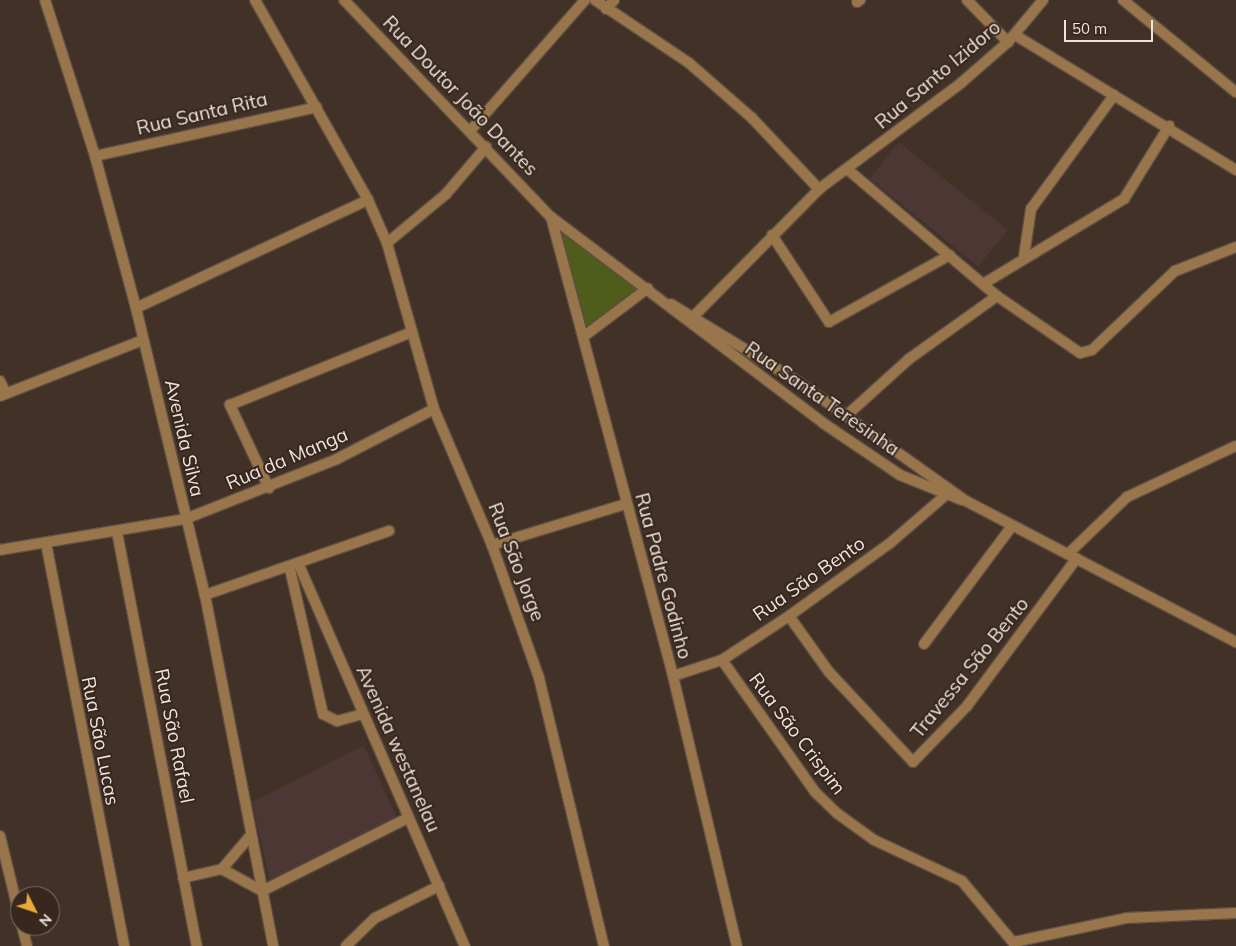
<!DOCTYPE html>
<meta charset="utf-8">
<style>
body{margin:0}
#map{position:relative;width:1236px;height:946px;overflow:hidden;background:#423127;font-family:Mulish,sans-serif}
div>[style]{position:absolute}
.education>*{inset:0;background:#4c3734;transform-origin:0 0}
.green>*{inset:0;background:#505c1c}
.roads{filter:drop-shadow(1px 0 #5e4e44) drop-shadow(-1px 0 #5e4e44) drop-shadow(0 1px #5e4e44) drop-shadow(0 -1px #5e4e44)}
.minor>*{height:10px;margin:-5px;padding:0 5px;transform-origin:5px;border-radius:5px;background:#98754b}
.tertiary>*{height:10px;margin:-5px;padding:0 5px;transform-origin:5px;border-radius:5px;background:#98754b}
span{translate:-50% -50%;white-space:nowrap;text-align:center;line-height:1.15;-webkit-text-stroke:4px #37271d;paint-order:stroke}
.street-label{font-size:19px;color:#eee4dd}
.north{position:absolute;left:10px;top:886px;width:50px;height:50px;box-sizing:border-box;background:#37271d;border:1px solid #80736a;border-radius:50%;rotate:131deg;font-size:14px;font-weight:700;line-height:20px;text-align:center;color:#eee4dd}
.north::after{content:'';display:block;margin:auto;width:18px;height:22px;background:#e9ab37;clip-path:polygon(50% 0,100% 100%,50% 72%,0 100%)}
.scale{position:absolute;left:1064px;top:20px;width:89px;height:22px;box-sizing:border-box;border:2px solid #eee4dd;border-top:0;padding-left:6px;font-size:15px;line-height:18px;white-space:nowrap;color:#eee4dd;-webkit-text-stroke:4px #37271d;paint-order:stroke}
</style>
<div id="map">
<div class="education">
<div style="left:899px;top:142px;width:140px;height:47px;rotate:39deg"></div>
<div style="clip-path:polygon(364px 745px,397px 818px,270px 881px,252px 802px)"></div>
</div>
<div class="green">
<div style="clip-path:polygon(559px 228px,640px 287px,585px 330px)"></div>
</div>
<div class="roads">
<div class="minor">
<div style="left:255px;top:0;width:230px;rotate:60.5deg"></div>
<div style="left:368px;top:200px;width:47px;rotate:66.2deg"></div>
<div style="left:387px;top:243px;width:173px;rotate:74.2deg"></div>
<div style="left:434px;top:409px;width:148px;rotate:66.9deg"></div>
<div style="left:492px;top:545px;width:141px;rotate:70.5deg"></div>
<div style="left:539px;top:678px;width:276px;rotate:76.4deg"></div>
<div style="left:595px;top:0;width:113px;rotate:33.8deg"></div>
<div style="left:689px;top:63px;width:84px;rotate:41.1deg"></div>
<div style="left:752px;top:118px;width:98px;rotate:46.7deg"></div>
<div style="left:967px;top:0;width:59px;rotate:45.7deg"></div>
<div style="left:1123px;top:0;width:146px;rotate:39.2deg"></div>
<div style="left:857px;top:2px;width:4px;rotate:-34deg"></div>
<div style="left:606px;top:9px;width:12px;rotate:-48deg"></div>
<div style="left:1015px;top:35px;width:259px;rotate:31.4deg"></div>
<div style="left:470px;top:131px;width:174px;rotate:-48.7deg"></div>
<div style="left:95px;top:156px;width:227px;rotate:-12.4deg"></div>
<div style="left:847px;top:169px;width:197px;rotate:40.3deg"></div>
<div style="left:997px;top:296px;width:101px;rotate:34.5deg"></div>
<div style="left:1080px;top:353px;width:12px;rotate:-14deg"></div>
<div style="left:1092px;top:350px;width:115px;rotate:-43.6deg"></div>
<div style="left:1175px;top:271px;width:66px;rotate:-21.5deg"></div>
<div style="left:551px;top:217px;width:341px;rotate:37.1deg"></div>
<div style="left:823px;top:423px;width:93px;rotate:34deg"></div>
<div style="left:900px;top:475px;width:67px;rotate:22deg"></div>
<div style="left:772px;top:235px;width:104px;rotate:56.8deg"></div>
<div style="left:829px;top:322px;width:138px;rotate:-29deg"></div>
<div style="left:387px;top:243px;width:77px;rotate:-39.7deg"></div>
<div style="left:446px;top:194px;width:62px;rotate:-49.6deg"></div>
<div style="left:1024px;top:256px;width:48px;rotate:-81.5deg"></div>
<div style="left:1031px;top:209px;width:141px;rotate:-53.9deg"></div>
<div style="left:983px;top:284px;width:165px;rotate:-31.1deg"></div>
<div style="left:1124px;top:199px;width:86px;rotate:-58.3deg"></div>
<div style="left:671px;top:304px;width:148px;rotate:31.4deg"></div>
<div style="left:797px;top:381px;width:207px;rotate:35.4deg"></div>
<div style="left:966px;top:501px;width:305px;rotate:27.6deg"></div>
<div style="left:136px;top:308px;width:256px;rotate:-25deg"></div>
<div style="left:691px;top:319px;width:182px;rotate:-45.4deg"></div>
<div style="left:819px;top:189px;width:177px;rotate:-36.7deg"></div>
<div style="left:961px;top:83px;width:62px;rotate:-41.1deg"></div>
<div style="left:1008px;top:42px;width:55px;rotate:-50.2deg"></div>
<div style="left:583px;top:337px;width:81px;rotate:-37deg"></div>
<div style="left:0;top:381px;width:14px;rotate:65deg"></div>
<div style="left:0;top:396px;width:154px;rotate:-21.4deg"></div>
<div style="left:847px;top:415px;width:84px;rotate:-42.1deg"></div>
<div style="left:909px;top:359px;width:108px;rotate:-35.6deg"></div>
<div style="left:269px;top:488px;width:92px;rotate:-115.2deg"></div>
<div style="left:230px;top:405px;width:196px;rotate:-21.9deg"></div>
<div style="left:117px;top:532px;width:422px;rotate:79.1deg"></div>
<div style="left:46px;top:543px;width:410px;rotate:79deg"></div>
<div style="left:492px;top:545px;width:139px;rotate:-17.1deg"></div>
<div style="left:0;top:550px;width:188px;rotate:-9.5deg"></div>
<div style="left:185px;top:519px;width:163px;rotate:-21.5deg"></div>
<div style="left:337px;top:459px;width:109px;rotate:-27.3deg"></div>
<div style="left:1069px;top:553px;width:81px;rotate:-44deg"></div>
<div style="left:1127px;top:497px;width:120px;rotate:-25.1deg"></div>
<div style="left:299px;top:565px;width:416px;rotate:66.5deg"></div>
<div style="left:290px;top:569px;width:149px;rotate:77.2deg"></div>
<div style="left:323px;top:714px;width:16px;rotate:27deg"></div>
<div style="left:337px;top:721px;width:27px;rotate:-15deg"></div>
<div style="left:205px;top:595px;width:195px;rotate:-19.2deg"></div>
<div style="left:789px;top:616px;width:69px;rotate:54.5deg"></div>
<div style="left:829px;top:672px;width:123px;rotate:47deg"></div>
<div style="left:913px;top:762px;width:78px;rotate:-46deg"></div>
<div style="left:967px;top:706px;width:184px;rotate:-53.4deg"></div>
<div style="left:924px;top:644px;width:147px;rotate:-53.3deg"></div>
<div style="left:722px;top:660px;width:161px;rotate:54.8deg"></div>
<div style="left:815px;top:792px;width:32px;rotate:44deg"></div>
<div style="left:838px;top:814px;width:44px;rotate:35.8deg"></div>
<div style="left:874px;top:840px;width:97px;rotate:25deg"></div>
<div style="left:962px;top:881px;width:85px;rotate:50.3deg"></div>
<div style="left:673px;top:676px;width:52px;rotate:-18.1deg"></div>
<div style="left:722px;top:660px;width:80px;rotate:-33.3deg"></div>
<div style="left:789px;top:616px;width:123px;rotate:-35.8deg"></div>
<div style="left:889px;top:544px;width:78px;rotate:-40.8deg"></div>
<div style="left:251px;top:835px;width:45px;rotate:130.5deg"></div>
<div style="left:222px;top:869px;width:46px;rotate:28.8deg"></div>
<div style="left:262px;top:891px;width:163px;rotate:-26.6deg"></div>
<div style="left:0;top:836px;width:84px;rotate:76.3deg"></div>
<div style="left:183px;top:878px;width:40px;rotate:-13deg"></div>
<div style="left:22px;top:926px;width:21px;rotate:76deg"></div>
<div style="left:1014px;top:942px;width:116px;rotate:-12deg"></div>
<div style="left:1127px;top:918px;width:109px;rotate:-2.6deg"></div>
<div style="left:346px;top:946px;width:40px;rotate:-44deg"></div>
<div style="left:375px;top:918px;width:72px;rotate:-26.6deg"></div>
</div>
<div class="tertiary">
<div style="left:45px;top:0;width:164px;rotate:72.2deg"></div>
<div style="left:95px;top:156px;width:157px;rotate:74.9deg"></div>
<div style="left:136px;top:308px;width:295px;rotate:76.5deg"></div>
<div style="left:205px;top:595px;width:358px;rotate:79deg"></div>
<div style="left:344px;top:0;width:300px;rotate:46.4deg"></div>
<div style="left:551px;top:217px;width:475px;rotate:75.1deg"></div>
<div style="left:673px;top:676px;width:277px;rotate:76.7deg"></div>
</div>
</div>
<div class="street-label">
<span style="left:938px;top:75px;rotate:-40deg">Rua Santo Izidoro</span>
<span style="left:460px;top:96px;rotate:46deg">Rua Doutor João Dantes</span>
<span style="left:202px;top:114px;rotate:-13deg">Rua Santa Rita</span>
<span style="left:822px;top:399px;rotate:35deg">Rua Santa Teresinha</span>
<span style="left:184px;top:438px;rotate:77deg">Avenida Silva</span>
<span style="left:287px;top:459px;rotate:-23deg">Rua da Manga</span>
<span style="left:516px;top:562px;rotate:69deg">Rua São Jorge</span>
<span style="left:663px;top:576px;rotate:75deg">Rua Padre Godinho</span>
<span style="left:809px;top:579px;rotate:-35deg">Rua São Bento</span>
<span style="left:970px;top:668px;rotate:-51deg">Travessa São Bento</span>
<span style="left:797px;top:734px;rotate:53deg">Rua São Crispim</span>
<span style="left:174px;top:736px;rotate:79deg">Rua São Rafael</span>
<span style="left:100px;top:741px;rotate:79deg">Rua São Lucas</span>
<span style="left:398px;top:749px;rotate:66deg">Avenida westanelau</span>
</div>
<div class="north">N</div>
<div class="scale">50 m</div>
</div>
